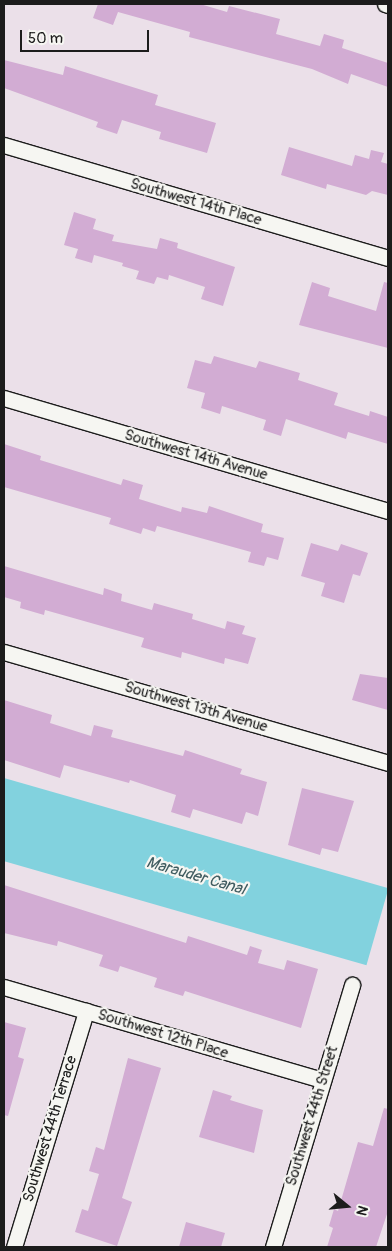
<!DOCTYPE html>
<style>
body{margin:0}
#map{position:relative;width:392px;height:1251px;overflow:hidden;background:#ebe0e9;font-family:Pangolin,sans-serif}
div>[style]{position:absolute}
.water>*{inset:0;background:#82d2de;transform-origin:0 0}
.building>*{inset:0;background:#d2acd3}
.roads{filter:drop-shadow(1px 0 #1c1c1c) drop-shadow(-1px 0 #1c1c1c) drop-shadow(0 1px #1c1c1c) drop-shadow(0 -1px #1c1c1c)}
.minor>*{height:15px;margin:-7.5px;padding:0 7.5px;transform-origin:7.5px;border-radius:7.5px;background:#f6f6f2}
span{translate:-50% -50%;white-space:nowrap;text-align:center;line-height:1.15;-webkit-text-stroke:4.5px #f6f6f2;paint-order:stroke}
.street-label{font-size:15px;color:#1c1c1c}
.water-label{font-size:16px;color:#405c60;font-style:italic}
.frame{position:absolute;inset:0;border:5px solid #1c1c1c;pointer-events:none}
.north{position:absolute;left:322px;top:1181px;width:50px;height:50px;-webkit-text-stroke:4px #f6f6f2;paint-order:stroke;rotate:107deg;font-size:14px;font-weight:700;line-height:20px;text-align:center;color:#1c1c1c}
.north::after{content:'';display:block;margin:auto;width:18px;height:22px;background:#1c1c1c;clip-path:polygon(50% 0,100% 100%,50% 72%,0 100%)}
.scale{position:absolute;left:20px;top:30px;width:129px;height:22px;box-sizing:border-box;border:2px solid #1c1c1c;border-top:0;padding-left:6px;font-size:15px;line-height:18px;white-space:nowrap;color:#1c1c1c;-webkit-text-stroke:4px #f6f6f2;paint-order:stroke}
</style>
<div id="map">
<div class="water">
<div style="left:4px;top:778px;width:400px;height:80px;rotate:16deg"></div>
</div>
<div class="building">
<div style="clip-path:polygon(98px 4px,200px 4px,227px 12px,229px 6px,280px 19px,276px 34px,320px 46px,324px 34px,344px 40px,342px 48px,388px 63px,388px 87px,351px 74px,348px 84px,312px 69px,189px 37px,190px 32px,118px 12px,113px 25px,93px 18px)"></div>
<div style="clip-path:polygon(4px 60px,63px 75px,65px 66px,158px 95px,155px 105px,216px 123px,207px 153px,159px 139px,161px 132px,122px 120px,117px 134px,96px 127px,98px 122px,4px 88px)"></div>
<div style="clip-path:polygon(289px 147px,352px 166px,355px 155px,369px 159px,371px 150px,384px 153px,381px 162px,388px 164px,388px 195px,372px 191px,366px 195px,327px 184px,326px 189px,281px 175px)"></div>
<div style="clip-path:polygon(74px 212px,96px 219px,93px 229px,114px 235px,112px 241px,157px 249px,160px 238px,178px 243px,177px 248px,235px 267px,223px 306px,201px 299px,205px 287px,169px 275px,168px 280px,157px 277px,154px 284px,136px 279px,139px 271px,122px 266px,123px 263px,94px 255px,92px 263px,75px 258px,78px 249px,64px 245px)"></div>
<div style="clip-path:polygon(312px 282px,330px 288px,328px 296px,376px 311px,384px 282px,388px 283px,388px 348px,299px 325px)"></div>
<div style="clip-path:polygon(214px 356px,256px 368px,259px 361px,300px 373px,298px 380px,338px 393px,334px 405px,369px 416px,370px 411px,388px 417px,388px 444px,348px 432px,346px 439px,286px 419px,281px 436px,263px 430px,266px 420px,222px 406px,220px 414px,201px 408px,205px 393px,187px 388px,195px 360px,211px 364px)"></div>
<div style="clip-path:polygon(4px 444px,41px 456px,40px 460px,121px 485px,123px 479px,143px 485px,139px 499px,181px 512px,182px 507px,207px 513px,209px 506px,263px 524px,261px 532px,284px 538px,278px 560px,267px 557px,264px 566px,248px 562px,251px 552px,157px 526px,155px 532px,143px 528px,141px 534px,109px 524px,111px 518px,4px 487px)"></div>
<div style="clip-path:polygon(311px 543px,338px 551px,341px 544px,368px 553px,360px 576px,353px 574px,344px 603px,321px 596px,325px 583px,301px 576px)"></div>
<div style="clip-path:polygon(4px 566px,103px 595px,104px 588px,122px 594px,121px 601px,152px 610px,154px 603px,193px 614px,192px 619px,225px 629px,227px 621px,245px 626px,242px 634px,256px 638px,248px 664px,225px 658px,224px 664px,182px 652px,181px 658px,141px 647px,144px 638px,45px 610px,44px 615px,20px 608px,21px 602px,4px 597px)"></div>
<div style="clip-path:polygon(360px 674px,388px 678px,388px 710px,352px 700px)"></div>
<div style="clip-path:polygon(4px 700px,52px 715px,50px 723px,91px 736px,94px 725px,113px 730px,111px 737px,183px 756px,185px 750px,242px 769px,240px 774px,267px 782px,258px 816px,246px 812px,242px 824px,193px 809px,190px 818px,171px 812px,176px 795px,130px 780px,129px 783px,64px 765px,60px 778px,4px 760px)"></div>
<div style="clip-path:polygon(302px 788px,354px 801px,338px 852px,322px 848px,320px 855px,288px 845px)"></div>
<div style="clip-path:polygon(4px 885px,186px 943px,188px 936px,247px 955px,250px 946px,262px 950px,258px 963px,284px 970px,287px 960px,318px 969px,301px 1028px,185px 991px,183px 996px,154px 987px,157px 978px,120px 966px,118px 972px,99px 966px,103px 955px,58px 941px,57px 946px,4px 933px)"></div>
<div style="clip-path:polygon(4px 1022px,26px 1028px,18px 1057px,24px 1059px,8px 1116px,4px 1115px)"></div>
<div style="clip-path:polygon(128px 1058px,161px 1068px,122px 1198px,132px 1202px,117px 1246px,75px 1232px,82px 1209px,88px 1211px,99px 1174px,89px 1171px,96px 1147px,104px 1150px)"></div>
<div style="clip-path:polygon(213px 1090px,232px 1096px,230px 1100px,263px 1110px,254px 1153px,199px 1137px)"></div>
<div style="clip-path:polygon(384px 1108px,388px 1109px,388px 1211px,376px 1247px,327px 1247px,333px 1228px,329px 1226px,334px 1209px,338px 1211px,358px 1142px,373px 1146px)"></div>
<div style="clip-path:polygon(186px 1222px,225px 1233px,221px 1247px,179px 1247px)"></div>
</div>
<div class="roads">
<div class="minor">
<div style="left:385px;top:4px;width:3px;rotate:18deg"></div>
<div style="left:4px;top:145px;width:400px;rotate:16.4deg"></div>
<div style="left:4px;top:398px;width:400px;rotate:16.4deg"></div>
<div style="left:4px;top:652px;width:400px;rotate:16.1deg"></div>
<div style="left:4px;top:987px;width:332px;rotate:16.3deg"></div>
<div style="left:14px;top:1247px;width:247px;rotate:-73deg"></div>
<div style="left:273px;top:1247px;width:274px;rotate:-73.2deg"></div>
</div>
</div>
<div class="street-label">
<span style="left:196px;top:202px;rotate:16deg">Southwest 14th Place</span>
<span style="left:196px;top:455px;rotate:16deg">Southwest 14th Avenue</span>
<span style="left:196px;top:707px;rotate:16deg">Southwest 13th Avenue</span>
<span style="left:163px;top:1034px;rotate:17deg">Southwest 12th Place</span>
<span style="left:312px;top:1116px;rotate:-73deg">Southwest 44th Street</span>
<span style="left:50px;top:1129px;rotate:-73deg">Southwest 44th Terrace</span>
</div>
<div class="water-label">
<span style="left:196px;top:876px;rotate:16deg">Marauder Canal</span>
</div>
<div class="frame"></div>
<div class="north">N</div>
<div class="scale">50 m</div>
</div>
